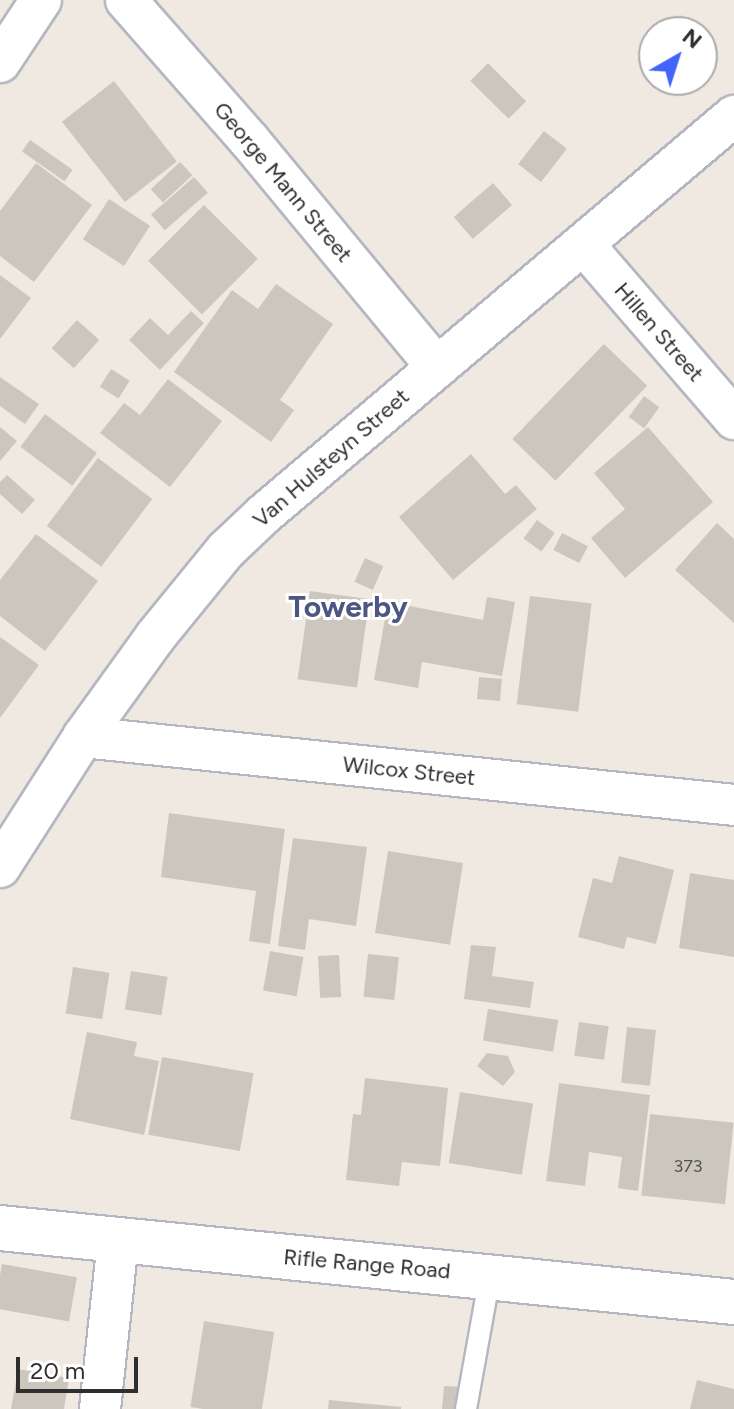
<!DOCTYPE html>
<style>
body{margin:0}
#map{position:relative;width:734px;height:1409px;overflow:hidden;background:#efe9e1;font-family:Figtree,sans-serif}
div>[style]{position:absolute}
.building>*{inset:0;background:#cbc7bf;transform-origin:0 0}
.roads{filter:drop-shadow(2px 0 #b4b7c1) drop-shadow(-2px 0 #b4b7c1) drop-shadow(0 2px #b4b7c1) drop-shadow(0 -2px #b4b7c1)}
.lane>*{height:20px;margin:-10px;padding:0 10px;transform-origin:10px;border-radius:10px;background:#fff}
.street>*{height:40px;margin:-20px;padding:0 20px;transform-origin:20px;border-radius:20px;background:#fff}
.secondary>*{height:44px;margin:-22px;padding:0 22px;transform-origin:22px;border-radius:22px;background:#fff}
span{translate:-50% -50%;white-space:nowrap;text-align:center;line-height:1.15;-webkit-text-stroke:6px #fff;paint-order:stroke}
.number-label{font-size:18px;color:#555452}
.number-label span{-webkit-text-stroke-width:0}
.street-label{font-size:22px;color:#2e2e2e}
.district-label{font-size:30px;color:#4d5680;font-weight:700}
.north{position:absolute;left:638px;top:16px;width:80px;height:80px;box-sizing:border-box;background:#fff;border:2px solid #ababab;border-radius:50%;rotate:39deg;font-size:22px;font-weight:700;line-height:32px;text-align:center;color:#2e2e2e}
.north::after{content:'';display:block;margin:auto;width:28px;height:36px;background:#4264fb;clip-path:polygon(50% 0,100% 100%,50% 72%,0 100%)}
.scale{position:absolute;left:16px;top:1357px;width:122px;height:36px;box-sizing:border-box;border:4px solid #2e2e2e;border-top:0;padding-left:10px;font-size:24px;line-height:28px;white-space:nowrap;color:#2e2e2e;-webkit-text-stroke:6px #fff;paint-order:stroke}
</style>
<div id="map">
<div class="building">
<div style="left:488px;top:63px;width:54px;height:25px;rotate:45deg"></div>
<div style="left:114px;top:81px;width:102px;height:66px;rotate:52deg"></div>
<div style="left:544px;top:131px;width:29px;height:42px;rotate:38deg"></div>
<div style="left:30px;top:140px;width:52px;height:14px;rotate:35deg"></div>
<div style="left:180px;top:162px;width:18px;height:40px;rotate:47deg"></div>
<div style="clip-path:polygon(36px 163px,92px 205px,34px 282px,0 256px,0 211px)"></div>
<div style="left:194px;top:177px;width:21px;height:57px;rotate:49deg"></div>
<div style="left:493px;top:183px;width:29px;height:52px;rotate:49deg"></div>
<div style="left:109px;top:199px;width:49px;height:48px;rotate:33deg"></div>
<div style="left:204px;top:205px;width:76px;height:79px;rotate:45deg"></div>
<div style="clip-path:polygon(0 275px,31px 298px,0 339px)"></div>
<div style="clip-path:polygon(276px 284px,333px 324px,280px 400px,294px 410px,271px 442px,174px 372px,232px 290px,258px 309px)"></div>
<div style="clip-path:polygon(191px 311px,204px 323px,160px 370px,129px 340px,150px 318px,168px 335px)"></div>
<div style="left:77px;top:320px;width:30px;height:38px;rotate:42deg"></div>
<div style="left:604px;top:344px;width:60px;height:132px;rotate:44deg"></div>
<div style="left:111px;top:369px;width:22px;height:21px;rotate:32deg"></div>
<div style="clip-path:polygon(0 377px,39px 404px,25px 424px,0 406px)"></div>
<div style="clip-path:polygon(168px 379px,222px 421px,170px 487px,100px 433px,124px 403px,140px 415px)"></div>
<div style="left:644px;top:396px;width:19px;height:26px;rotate:36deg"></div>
<div style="left:45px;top:414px;width:65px;height:41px;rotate:37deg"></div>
<div style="clip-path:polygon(0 427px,17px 441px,0 461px)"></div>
<div style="clip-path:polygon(648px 427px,713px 502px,625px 578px,591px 538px,625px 509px,594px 473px)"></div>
<div style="clip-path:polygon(471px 454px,505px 494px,516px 485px,537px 509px,453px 580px,399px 517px)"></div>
<div style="left:98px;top:458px;width:68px;height:85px;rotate:37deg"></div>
<div style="clip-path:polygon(7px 475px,35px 500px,22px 514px,0 494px,0 482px)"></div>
<div style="left:537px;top:520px;width:22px;height:23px;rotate:36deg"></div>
<div style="clip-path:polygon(717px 523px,734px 539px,734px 623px,675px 570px)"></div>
<div style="left:562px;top:533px;width:29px;height:19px;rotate:27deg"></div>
<div style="clip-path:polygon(36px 534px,98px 581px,45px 651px,0 616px,0 580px)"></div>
<div style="left:365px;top:558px;width:20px;height:26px;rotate:24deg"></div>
<div style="left:310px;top:591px;width:60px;height:89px;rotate:8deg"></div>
<div style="left:530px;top:596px;width:62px;height:109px;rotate:7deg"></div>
<div style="clip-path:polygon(487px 597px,515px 602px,502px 676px,422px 662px,418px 688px,374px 680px,388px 602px,483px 620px)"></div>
<div style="clip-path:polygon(0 637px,39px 665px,0 718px)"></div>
<div style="left:479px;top:677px;width:23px;height:22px;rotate:5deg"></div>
<div style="clip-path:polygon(169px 813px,285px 829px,270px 944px,249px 941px,256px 891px,161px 877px)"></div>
<div style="clip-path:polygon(293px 838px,367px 847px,356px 926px,309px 919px,305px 950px,278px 946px)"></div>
<div style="left:388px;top:851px;width:76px;height:83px;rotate:9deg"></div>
<div style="clip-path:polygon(619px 856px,674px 870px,656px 944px,627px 937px,624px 949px,578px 937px,593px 878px,612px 883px)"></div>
<div style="clip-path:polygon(690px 873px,734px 880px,734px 957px,679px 948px)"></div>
<div style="clip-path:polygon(471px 945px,496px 947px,492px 976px,534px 982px,530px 1008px,464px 999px)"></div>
<div style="left:270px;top:951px;width:34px;height:40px;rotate:10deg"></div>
<div style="left:368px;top:954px;width:31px;height:43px;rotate:6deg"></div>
<div style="left:339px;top:955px;width:42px;height:21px;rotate:87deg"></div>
<div style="left:73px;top:967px;width:37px;height:47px;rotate:9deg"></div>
<div style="left:131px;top:971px;width:37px;height:39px;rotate:9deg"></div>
<div style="left:488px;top:1009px;width:71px;height:32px;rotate:9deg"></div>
<div style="left:579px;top:1022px;width:30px;height:34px;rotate:8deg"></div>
<div style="left:627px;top:1027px;width:29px;height:56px;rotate:6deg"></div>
<div style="clip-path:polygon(87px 1032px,137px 1042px,134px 1056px,159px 1061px,144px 1135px,70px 1119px)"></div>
<div style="clip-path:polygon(487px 1053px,508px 1056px,515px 1072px,503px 1086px,477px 1066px)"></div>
<div style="left:162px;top:1057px;width:93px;height:79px;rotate:10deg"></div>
<div style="clip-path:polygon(365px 1078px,448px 1088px,440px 1166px,402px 1162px,399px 1186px,346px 1180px,353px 1114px,361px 1115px)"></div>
<div style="clip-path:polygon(559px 1083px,650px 1095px,638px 1191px,618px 1188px,622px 1157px,589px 1152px,585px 1186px,546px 1181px)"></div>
<div style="left:460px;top:1092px;width:74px;height:72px;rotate:9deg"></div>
<div style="left:650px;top:1114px;width:84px;height:82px;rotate:6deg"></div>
<div style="left:2px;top:1264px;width:76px;height:45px;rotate:10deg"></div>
<div style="left:204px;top:1321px;width:71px;height:87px;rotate:9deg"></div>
<div style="clip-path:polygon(18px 1369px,69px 1378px,64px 1409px,11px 1409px)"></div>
<div style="clip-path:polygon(697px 1380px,734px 1389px,734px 1409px,690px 1409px)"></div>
<div style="clip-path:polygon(444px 1386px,461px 1387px,458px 1409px,442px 1409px)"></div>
<div style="clip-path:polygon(329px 1400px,401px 1407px,401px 1409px,328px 1409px)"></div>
</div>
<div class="roads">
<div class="lane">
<div style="left:466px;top:1409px;width:135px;rotate:-79.8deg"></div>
</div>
<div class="street">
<div style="left:126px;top:0;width:186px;rotate:48.7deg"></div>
<div style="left:249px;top:140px;width:295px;rotate:50.4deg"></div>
<div style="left:0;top:62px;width:74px;rotate:-56.5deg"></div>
<div style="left:584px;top:245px;width:230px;rotate:49.2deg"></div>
<div style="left:83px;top:737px;width:655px;rotate:5.96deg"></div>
<div style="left:0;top:867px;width:154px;rotate:-57.4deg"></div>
<div style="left:83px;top:737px;width:123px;rotate:-54.2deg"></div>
<div style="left:155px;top:637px;width:112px;rotate:-50.8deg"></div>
<div style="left:226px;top:550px;width:52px;rotate:-43.5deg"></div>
<div style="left:264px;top:514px;width:616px;rotate:-40.26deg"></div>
<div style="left:100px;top:1409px;width:170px;rotate:-83.9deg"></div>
</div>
<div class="secondary">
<div style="left:0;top:1228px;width:738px;rotate:5.76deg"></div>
</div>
</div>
<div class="number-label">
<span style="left:688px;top:1166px">373</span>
</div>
<div class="street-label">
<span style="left:283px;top:182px;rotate:50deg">George Mann Street</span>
<span style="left:659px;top:332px;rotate:49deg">Hillen Street</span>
<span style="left:331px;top:458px;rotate:-41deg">Van Hulsteyn Street</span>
<span style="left:409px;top:771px;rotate:6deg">Wilcox Street</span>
<span style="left:367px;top:1264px;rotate:5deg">Rifle Range Road</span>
</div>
<div class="district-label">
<span style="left:348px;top:607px">Towerby</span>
</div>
<div class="north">N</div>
<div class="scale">20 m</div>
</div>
